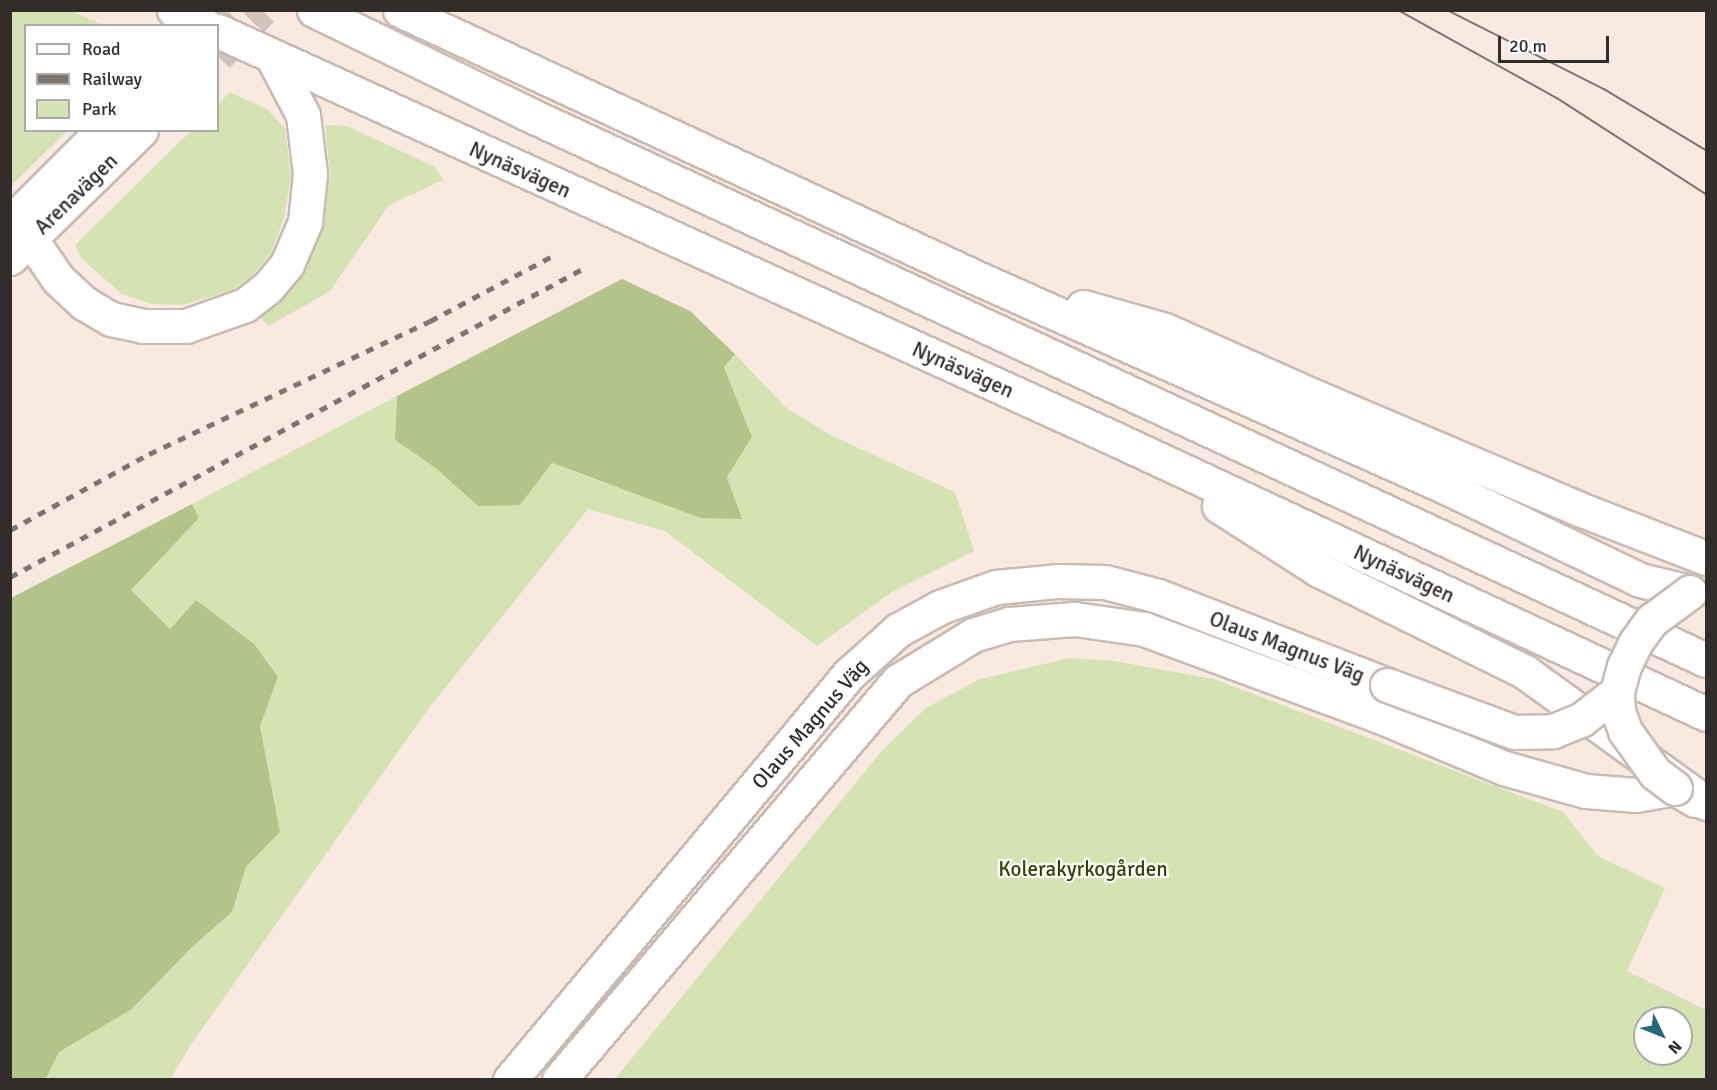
<!DOCTYPE html>
<meta charset="utf-8">
<style>
body{margin:0}
#map{position:relative;width:1717px;height:1090px;overflow:hidden;background:#f8eae1;font-family:Signika,sans-serif}
div>[style]{position:absolute}
.green>*{inset:0;background:#d4e3b1}
.forest>*{inset:0;background:#b3c48a}
.major-tunnel>*{height:33px;margin-top:-16.5px;transform-origin:0;background:repeating-linear-gradient(90deg,#d0c4bc 0 33px,transparent 0 49px)}
.roads{filter:drop-shadow(2px 0 #c9bbb2) drop-shadow(-2px 0 #c9bbb2) drop-shadow(0 2px #c9bbb2) drop-shadow(0 -2px #c9bbb2)}
.major>*{height:33px;margin:-16.5px;padding:0 16.5px;transform-origin:16.5px;border-radius:16.5px;background:#fff}
.highway>*{height:33px;margin:-16.5px;padding:0 16.5px;transform-origin:16.5px;border-radius:16.5px;background:#fff}
.tram>*{height:1.5px;margin:-0.75px;padding:0 0.75px;transform-origin:0.75px;border-radius:0.75px;background:#7d756f}
.rail>*{height:4.5px;margin-top:-2.25px;transform-origin:0;background:repeating-linear-gradient(90deg,#7d756f 0 8px,transparent 0 16px)}
.bridges{filter:drop-shadow(2px 0 #c9bbb2) drop-shadow(-2px 0 #c9bbb2) drop-shadow(0 2px #c9bbb2) drop-shadow(0 -2px #c9bbb2)}
.major-bridge>*{height:33px;margin:-16.5px;padding:0 16.5px;transform-origin:16.5px;border-radius:16.5px;background:#fff}
span{translate:-50% -50%;white-space:nowrap;text-align:center;line-height:1.15;-webkit-text-stroke:4.5px #fff;paint-order:stroke}
.street-label{font-size:21px;color:#322d2a}
.park-label{font-size:21px;color:#364300}
.frame{position:absolute;inset:0;border:12px solid #322d2a;pointer-events:none}
.legend{position:absolute;left:24px;top:24px;width:195px;height:108px;box-sizing:border-box;background:#fff;border:2px solid #adabaa;margin:0;padding:8px 10px;list-style:none;font-size:18px;color:#322d2a}
.legend li{display:flex;align-items:center;gap:12px;height:30px}
.legend b{width:30px;border:2px solid #adabaa}
.north{position:absolute;left:1633px;top:1006px;width:60px;height:60px;box-sizing:border-box;background:#fff;border:2px solid #adabaa;border-radius:50%;rotate:133deg;font-size:16px;font-weight:700;line-height:24px;text-align:center;color:#322d2a}
.north::after{content:'';display:block;margin:auto;width:21px;height:27px;background:#27677b;clip-path:polygon(50% 0,100% 100%,50% 72%,0 100%)}
.scale{position:absolute;left:1498px;top:36px;width:111px;height:27px;box-sizing:border-box;border:3px solid #322d2a;border-top:0;padding-left:8px;font-size:18px;line-height:21px;white-space:nowrap;color:#322d2a;-webkit-text-stroke:4px #fff;paint-order:stroke}
</style>
<div id="map">
<div class="green">
<div style="clip-path:polygon(11px 10px,72px 11px,103px 25px,26px 26px,26px 130px,67px 131px,11px 186px)"></div>
<div style="clip-path:polygon(230px 92px,267px 109px,285px 128px,291px 177px,284px 218px,271px 253px,254px 274px,233px 290px,183px 305px,151px 304px,122px 294px,82px 259px,75px 245px,191px 131px,218px 130px,218px 104px)"></div>
<div style="clip-path:polygon(325px 125px,347px 126px,435px 167px,443px 180px,389px 205px,330px 291px,269px 326px,259px 317px,283px 296px,302px 271px,323px 223px,330px 175px)"></div>
<div style="clip-path:polygon(735px 354px,785px 407px,832px 436px,955px 492px,974px 551px,893px 591px,817px 646px,665px 531px,588px 509px,429px 708px,192px 1043px,170px 1079px,46px 1080px,59px 1052px,132px 1009px,192px 947px,232px 912px,246px 867px,280px 832px,260px 726px,278px 677px,196px 600px,170px 629px,130px 590px,199px 518px,192px 504px,397px 396px,395px 440px,437px 469px,520px 505px,552px 463px,598px 481px,742px 519px,727px 477px,752px 437px,724px 366px)"></div>
<div style="clip-path:polygon(evenodd,1070px 658px,1114px 661px,1214px 679px,1563px 812px,1598px 856px,1665px 888px,1627px 971px,1706px 1010px,1706px 1079px,615px 1079px,880px 753px,926px 708px,980px 679px,1070px 658px,1645px 1018px,1681px 1018px,1681px 1054px,1645px 1054px,1645px 1018px)"></div>
</div>
<div class="forest">
<div style="clip-path:polygon(622px 279px,690px 311px,735px 354px,724px 367px,752px 437px,727px 477px,742px 519px,701px 518px,552px 463px,520px 505px,478px 506px,437px 469px,395px 440px,397px 396px)"></div>
<div style="clip-path:polygon(192px 504px,199px 518px,131px 590px,170px 629px,196px 600px,254px 644px,278px 677px,260px 726px,280px 832px,246px 867px,232px 912px,192px 947px,132px 1009px,59px 1052px,46px 1079px,11px 1079px,11px 598px)"></div>
</div>
<div class="major-tunnel">
<div style="left:211px;top:26px;width:23px;rotate:-45deg"></div>
<div style="left:218px;top:56px;width:64px;rotate:-46.3deg"></div>
</div>
<div class="roads">
<div class="major">
<div style="left:10px;top:223px;width:132px;rotate:-45deg"></div>
<div style="left:10px;top:258px;width:183px;rotate:-44.3deg"></div>
<div style="left:510px;top:1080px;width:529px;rotate:-50.14deg"></div>
<div style="left:849px;top:674px;width:66px;rotate:-41.9deg"></div>
<div style="left:898px;top:630px;width:48px;rotate:-28.7deg"></div>
<div style="left:940px;top:607px;width:59px;rotate:-19.7deg"></div>
<div style="left:996px;top:587px;width:61px;rotate:-5.6deg"></div>
<div style="left:1057px;top:581px;width:48px;rotate:1.2deg"></div>
<div style="left:1105px;top:582px;width:55px;rotate:14.8deg"></div>
<div style="left:1158px;top:596px;width:246px;rotate:21.2deg"></div>
<div style="left:559px;top:1080px;width:524px;rotate:-49.65deg"></div>
<div style="left:898px;top:681px;width:88px;rotate:-31.5deg"></div>
<div style="left:973px;top:635px;width:38px;rotate:-17deg"></div>
<div style="left:1009px;top:624px;width:66px;rotate:-4.3deg"></div>
<div style="left:1075px;top:619px;width:70px;rotate:8.2deg"></div>
<div style="left:1144px;top:629px;width:248px;rotate:20.3deg"></div>
<div style="left:1377px;top:715px;width:138px;rotate:22.7deg"></div>
<div style="left:1504px;top:768px;width:85px;rotate:15.7deg"></div>
<div style="left:1586px;top:791px;width:50px;rotate:4.6deg"></div>
<div style="left:1636px;top:795px;width:40px;rotate:-10deg"></div>
<div style="left:1675px;top:788px;width:23px;rotate:31deg"></div>
</div>
<div class="highway">
<div style="left:174px;top:10px;width:36px;rotate:27deg"></div>
<div style="left:314px;top:10px;width:238px;rotate:25.9deg"></div>
<div style="left:528px;top:114px;width:1298px;rotate:24.87deg"></div>
<div style="left:400px;top:10px;width:636px;rotate:24.91deg"></div>
<div style="left:977px;top:278px;width:513px;rotate:24.02deg"></div>
<div style="left:1446px;top:487px;width:215px;rotate:25.6deg"></div>
<div style="left:1640px;top:580px;width:51px;rotate:13.5deg"></div>
<div style="left:218px;top:31px;width:981px;rotate:24.45deg"></div>
<div style="left:1111px;top:437px;width:656px;rotate:24.96deg"></div>
<div style="left:30px;top:238px;width:50px;rotate:55.7deg"></div>
<div style="left:58px;top:279px;width:35px;rotate:43deg"></div>
<div style="left:84px;top:303px;width:31px;rotate:31deg"></div>
<div style="left:111px;top:319px;width:33px;rotate:12deg"></div>
<div style="left:143px;top:326px;width:43px"></div>
<div style="left:186px;top:326px;width:63px;rotate:-19.6deg"></div>
<div style="left:245px;top:305px;width:29px;rotate:-38deg"></div>
<div style="left:268px;top:287px;width:30px;rotate:-50deg"></div>
<div style="left:287px;top:264px;width:46px;rotate:-66.8deg"></div>
<div style="left:305px;top:222px;width:48px;rotate:-84.1deg"></div>
<div style="left:310px;top:174px;width:59px;rotate:-96.8deg"></div>
<div style="left:303px;top:115px;width:64px;rotate:-117.8deg"></div>
<div style="left:1083px;top:307px;width:85px;rotate:15.7deg"></div>
<div style="left:1165px;top:330px;width:167px;rotate:24deg"></div>
<div style="left:1318px;top:398px;width:281px;rotate:23deg"></div>
<div style="left:1577px;top:508px;width:138px;rotate:21.2deg"></div>
<div style="left:1219px;top:506px;width:119px;rotate:32.6deg"></div>
<div style="left:1319px;top:570px;width:230px;rotate:26.3deg"></div>
<div style="left:1525px;top:672px;width:223px;rotate:35.9deg"></div>
</div>
</div>
<div class="tram">
<div style="left:1398px;top:10px;width:182px;rotate:29deg"></div>
<div style="left:1557px;top:98px;width:177px;rotate:32.8deg"></div>
<div style="left:1447px;top:10px;width:176px;rotate:26.7deg"></div>
<div style="left:1604px;top:89px;width:119px;rotate:30.9deg"></div>
</div>
<div class="rail">
<div style="left:10px;top:530px;width:158px;rotate:-28.7deg"></div>
<div style="left:149px;top:454px;width:311px;rotate:-25.3deg"></div>
<div style="left:430px;top:321px;width:143px;rotate:-28deg"></div>
<div style="left:10px;top:577px;width:652px;rotate:-28.29deg"></div>
</div>
<div class="bridges">
<div class="major-bridge">
<div style="left:1387px;top:685px;width:135px;rotate:20.3deg"></div>
<div style="left:1514px;top:732px;width:39px;rotate:-1deg"></div>
<div style="left:1553px;top:731px;width:31px;rotate:-22deg"></div>
<div style="left:1582px;top:719px;width:44px;rotate:-37.6deg"></div>
<div style="left:1675px;top:788px;width:25px;rotate:-143deg"></div>
<div style="left:1655px;top:773px;width:52px;rotate:-125.5deg"></div>
<div style="left:1625px;top:731px;width:21px;rotate:-109deg"></div>
<div style="left:1618px;top:711px;width:19px;rotate:-93deg"></div>
<div style="left:1617px;top:692px;width:27px;rotate:-75deg"></div>
<div style="left:1624px;top:666px;width:25px;rotate:-64deg"></div>
<div style="left:1635px;top:643px;width:29px;rotate:-54deg"></div>
<div style="left:1652px;top:620px;width:47px;rotate:-36.4deg"></div>
</div>
</div>
<div class="street-label">
<span style="left:520px;top:170px;rotate:24deg">Nynäsvägen</span>
<span style="left:76px;top:194px;rotate:-44deg">Arenavägen</span>
<span style="left:963px;top:370px;rotate:24deg">Nynäsvägen</span>
<span style="left:1404px;top:574px;rotate:25deg">Nynäsvägen</span>
<span style="left:1287px;top:647px;rotate:21deg">Olaus Magnus Väg</span>
<span style="left:810px;top:724px;rotate:-49deg">Olaus Magnus Väg</span>
</div>
<div class="park-label">
<span style="left:1083px;top:869px">Kolerakyrkogården</span>
</div>
<div class="frame"></div>
<ul class="legend">
<li><b style="height:8px;background:#fff"></b>Road</li>
<li><b style="height:8px;background:#7d756f"></b>Railway</li>
<li><b style="height:16px;background:#d4e3b1"></b>Park</li>
</ul>
<div class="north">N</div>
<div class="scale">20 m</div>
</div>
